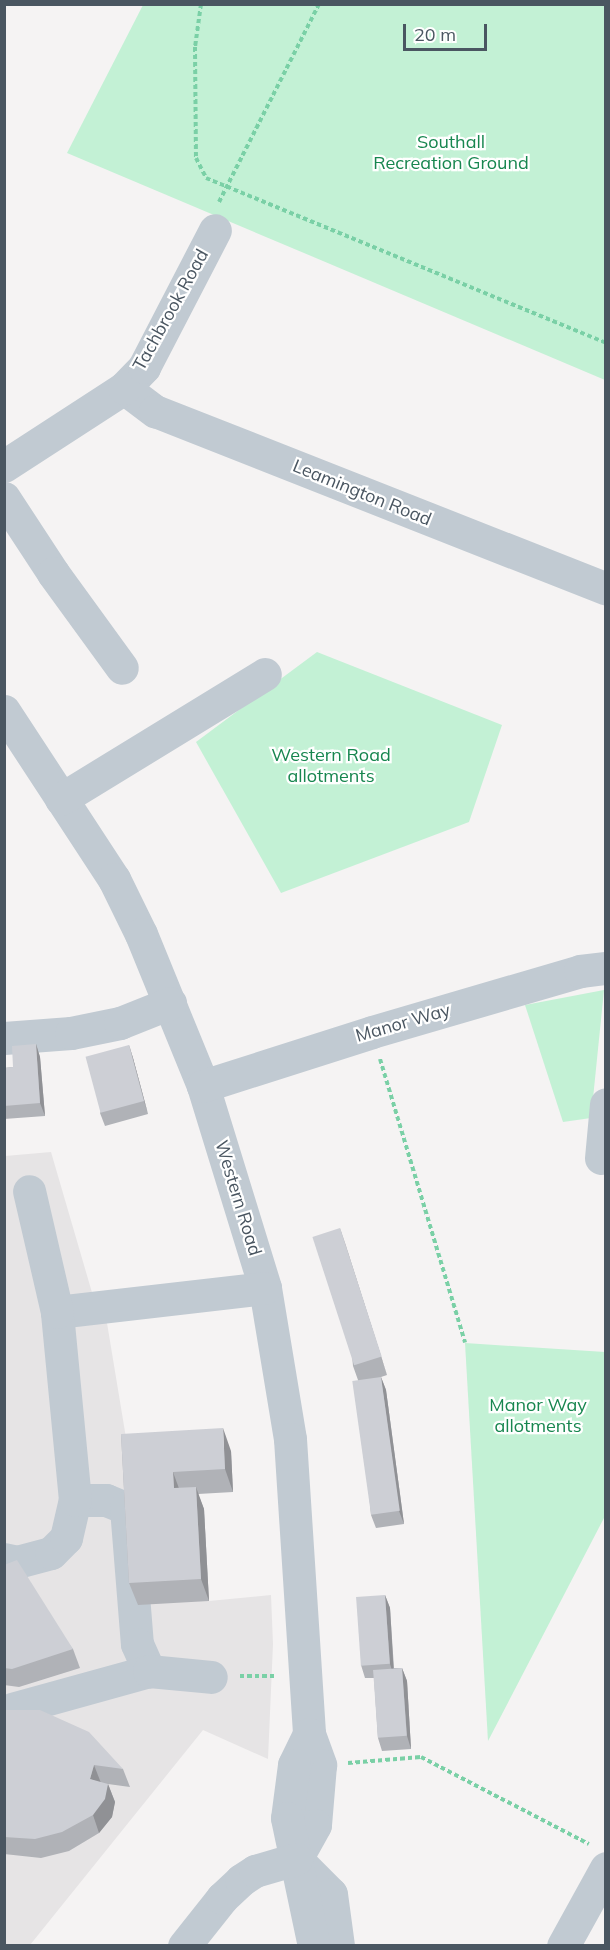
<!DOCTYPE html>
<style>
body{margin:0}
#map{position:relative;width:610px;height:1950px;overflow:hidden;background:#f5f3f3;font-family:Mulish,sans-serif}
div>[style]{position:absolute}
.education>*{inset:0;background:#e6e4e5}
.green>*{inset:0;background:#c3f1d5}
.path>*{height:4px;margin-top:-2px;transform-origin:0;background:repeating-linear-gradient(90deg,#7ad0a6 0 4.5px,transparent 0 7.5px)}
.minor>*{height:33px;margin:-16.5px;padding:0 16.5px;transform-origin:16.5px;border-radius:16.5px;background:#c1cad2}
.wall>*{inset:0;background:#b0b2b7}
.shaded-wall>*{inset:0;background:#909195}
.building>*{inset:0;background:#cdcfd5;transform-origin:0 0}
span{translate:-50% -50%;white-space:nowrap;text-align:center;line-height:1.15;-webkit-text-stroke:4.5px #fff;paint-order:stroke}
.park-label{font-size:18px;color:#17864f}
.street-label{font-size:18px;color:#4a5661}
.frame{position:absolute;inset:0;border:6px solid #4a5661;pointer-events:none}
.scale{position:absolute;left:403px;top:24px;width:84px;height:27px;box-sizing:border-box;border:3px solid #4a5661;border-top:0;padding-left:8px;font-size:18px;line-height:21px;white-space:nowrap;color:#4a5661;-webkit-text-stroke:4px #fff;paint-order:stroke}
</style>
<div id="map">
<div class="education">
<div style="clip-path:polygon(51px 1152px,93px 1296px,107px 1323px,129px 1456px,209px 1601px,271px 1595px,273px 1644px,268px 1759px,203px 1730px,30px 1945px,5px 1946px,5px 1156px)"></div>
</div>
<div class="green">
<div style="clip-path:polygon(143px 5px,605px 5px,605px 380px,67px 153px)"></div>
<div style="clip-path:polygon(317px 652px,502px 725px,469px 822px,281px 893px,196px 742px)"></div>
<div style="clip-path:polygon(604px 990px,591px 1118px,563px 1122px,525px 1005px)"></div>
<div style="clip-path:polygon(465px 1343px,605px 1352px,605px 1516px,488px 1741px)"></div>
</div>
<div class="path">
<div style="left:201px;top:4px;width:43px;rotate:97.9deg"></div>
<div style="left:195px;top:47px;width:111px;rotate:89.5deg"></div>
<div style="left:196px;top:158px;width:22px;rotate:63deg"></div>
<div style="left:206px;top:178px;width:433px;rotate:22.4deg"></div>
<div style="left:219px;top:202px;width:222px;rotate:-63.2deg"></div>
<div style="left:380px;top:1059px;width:296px;rotate:73.3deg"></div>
<div style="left:240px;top:1676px;width:35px"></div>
<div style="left:348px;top:1763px;width:73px;rotate:-4.7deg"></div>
<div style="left:421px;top:1757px;width:189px;rotate:27.4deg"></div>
</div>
<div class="minor">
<div style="left:124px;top:388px;width:39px;rotate:37deg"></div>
<div style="left:155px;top:411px;width:485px;rotate:21.5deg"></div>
<div style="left:4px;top:466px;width:143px;rotate:-33deg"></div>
<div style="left:124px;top:388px;width:29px;rotate:-46deg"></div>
<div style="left:144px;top:367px;width:154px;rotate:-62.6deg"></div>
<div style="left:4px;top:498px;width:90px;rotate:56.8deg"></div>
<div style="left:53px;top:573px;width:117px;rotate:54deg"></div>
<div style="left:4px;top:711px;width:201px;rotate:56.8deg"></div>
<div style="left:114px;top:879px;width:61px;rotate:63.9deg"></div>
<div style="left:141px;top:934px;width:164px;rotate:67.8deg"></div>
<div style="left:203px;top:1086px;width:211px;rotate:72.9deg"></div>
<div style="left:265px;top:1288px;width:153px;rotate:80.6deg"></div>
<div style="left:290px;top:1439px;width:296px;rotate:86.3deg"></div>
<div style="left:309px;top:1734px;width:33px;rotate:70deg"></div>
<div style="left:320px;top:1765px;width:60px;rotate:94.8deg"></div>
<div style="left:315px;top:1825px;width:39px;rotate:119deg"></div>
<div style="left:296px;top:1859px;width:49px;rotate:45deg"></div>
<div style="left:331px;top:1894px;width:52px;rotate:82.3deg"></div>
<div style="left:61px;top:799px;width:239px;rotate:-31.5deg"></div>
<div style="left:4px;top:1038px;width:67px;rotate:-4.3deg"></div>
<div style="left:71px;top:1033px;width:50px;rotate:-11.5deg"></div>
<div style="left:120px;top:1023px;width:54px;rotate:-21.8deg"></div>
<div style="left:203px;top:1086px;width:177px;rotate:-17.7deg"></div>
<div style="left:372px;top:1032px;width:217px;rotate:-16.3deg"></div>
<div style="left:580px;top:971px;width:26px;rotate:-7deg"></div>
<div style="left:601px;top:1158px;width:54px;rotate:-84.7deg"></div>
<div style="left:57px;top:1312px;width:209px;rotate:-6.6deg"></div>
<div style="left:75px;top:1500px;width:31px"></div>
<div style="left:106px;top:1500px;width:22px;rotate:22deg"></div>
<div style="left:126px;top:1508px;width:136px;rotate:85.4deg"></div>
<div style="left:137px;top:1644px;width:30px;rotate:66deg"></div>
<div style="left:4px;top:1559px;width:13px;rotate:13deg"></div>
<div style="left:17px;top:1562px;width:35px;rotate:-15deg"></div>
<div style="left:51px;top:1553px;width:21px;rotate:-45deg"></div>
<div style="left:66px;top:1538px;width:39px;rotate:-77deg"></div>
<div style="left:75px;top:1500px;width:189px;rotate:-95.5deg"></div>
<div style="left:57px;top:1312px;width:124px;rotate:-103deg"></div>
<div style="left:12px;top:1709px;width:142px;rotate:-15.5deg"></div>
<div style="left:149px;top:1671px;width:62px;rotate:5.5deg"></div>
<div style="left:309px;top:1734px;width:34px;rotate:116deg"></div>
<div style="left:294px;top:1765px;width:53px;rotate:97.5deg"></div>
<div style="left:287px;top:1818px;width:131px;rotate:78.1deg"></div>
<div style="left:184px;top:1946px;width:61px;rotate:-51.6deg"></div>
<div style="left:222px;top:1898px;width:26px;rotate:-43deg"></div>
<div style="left:241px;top:1880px;width:17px;rotate:-33deg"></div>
<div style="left:255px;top:1871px;width:43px;rotate:-16.3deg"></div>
<div style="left:563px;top:1946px;width:89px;rotate:-61.1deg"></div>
</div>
<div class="wall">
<div style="clip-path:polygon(36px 1044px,40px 1057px,45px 1116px,4px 1119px,4px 1068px,13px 1067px)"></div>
<div style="clip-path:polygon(129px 1045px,133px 1058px,148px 1114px,105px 1126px,100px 1113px)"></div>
<div style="clip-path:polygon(340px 1228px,387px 1375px,381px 1377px,386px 1390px,404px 1524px,376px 1528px,371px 1515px,358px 1380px,353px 1366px)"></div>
<div style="clip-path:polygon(121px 1434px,231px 1451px,233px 1492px,198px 1494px,204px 1509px,209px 1601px,138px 1605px,129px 1583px)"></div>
<div style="clip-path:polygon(4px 1565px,73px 1649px,80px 1668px,19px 1687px,4px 1685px)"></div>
<div style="clip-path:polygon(385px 1595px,390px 1608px,394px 1668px,402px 1668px,407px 1681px,411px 1749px,382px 1751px,378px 1738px,374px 1678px,365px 1678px,361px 1665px)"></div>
<div style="clip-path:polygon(4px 1710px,123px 1769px,130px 1787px,108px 1784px,115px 1802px,112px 1817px,99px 1833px,69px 1851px,41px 1858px,4px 1854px)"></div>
</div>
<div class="shaded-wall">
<div style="clip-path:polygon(36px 1044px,40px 1057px,45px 1116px,40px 1103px)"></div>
<div style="clip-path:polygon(129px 1045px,133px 1058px,148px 1114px,144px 1101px)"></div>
<div style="clip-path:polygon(340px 1228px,346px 1246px,387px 1375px,381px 1357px)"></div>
<div style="clip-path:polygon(381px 1377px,386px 1390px,404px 1524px,399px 1511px)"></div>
<div style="clip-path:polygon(223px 1428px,231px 1451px,233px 1492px,225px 1469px)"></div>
<div style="clip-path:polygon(173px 1472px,181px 1494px,174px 1488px)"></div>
<div style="clip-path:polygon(196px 1487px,204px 1509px,209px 1601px,201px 1579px)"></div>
<div style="clip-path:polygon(385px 1595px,390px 1608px,394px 1677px,390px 1664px)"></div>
<div style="clip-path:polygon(402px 1668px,407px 1681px,411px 1749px,407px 1736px)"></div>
<div style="clip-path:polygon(94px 1765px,101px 1783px,90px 1779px)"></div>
<div style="clip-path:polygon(108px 1784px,115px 1802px,112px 1817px,99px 1833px,93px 1815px)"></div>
</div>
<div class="building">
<div style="clip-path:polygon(36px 1044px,40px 1103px,4px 1106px,4px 1068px,13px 1067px,12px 1046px)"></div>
<div style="left:129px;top:1045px;width:58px;height:45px;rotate:75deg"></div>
<div style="left:340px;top:1228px;width:135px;height:29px;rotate:72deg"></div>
<div style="left:381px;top:1377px;width:135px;height:29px;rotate:82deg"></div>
<div style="clip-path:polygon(223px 1428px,225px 1469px,173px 1472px,174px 1488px,196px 1487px,201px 1579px,129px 1583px,121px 1434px)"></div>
<div style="clip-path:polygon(17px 1560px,73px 1649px,12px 1669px,4px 1668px,4px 1565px)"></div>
<div style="left:385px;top:1595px;width:69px;height:29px;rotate:86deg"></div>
<div style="left:402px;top:1668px;width:68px;height:29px;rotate:86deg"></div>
<div style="clip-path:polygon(4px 1710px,40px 1710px,89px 1732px,123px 1769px,94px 1765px,90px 1779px,108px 1784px,105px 1799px,93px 1815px,62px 1832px,35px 1839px,4px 1837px)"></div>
</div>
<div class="park-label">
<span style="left:451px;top:153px">Southall<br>Recreation Ground</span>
<span style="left:331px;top:766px">Western Road<br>allotments</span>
<span style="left:538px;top:1416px">Manor Way<br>allotments</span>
</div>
<div class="street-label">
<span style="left:171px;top:310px;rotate:-61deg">Tachbrook Road</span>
<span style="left:362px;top:493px;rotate:22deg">Leamington Road</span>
<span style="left:403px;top:1023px;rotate:-16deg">Manor Way</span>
<span style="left:238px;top:1198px;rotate:73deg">Western Road</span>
</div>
<div class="frame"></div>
<div class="scale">20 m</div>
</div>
